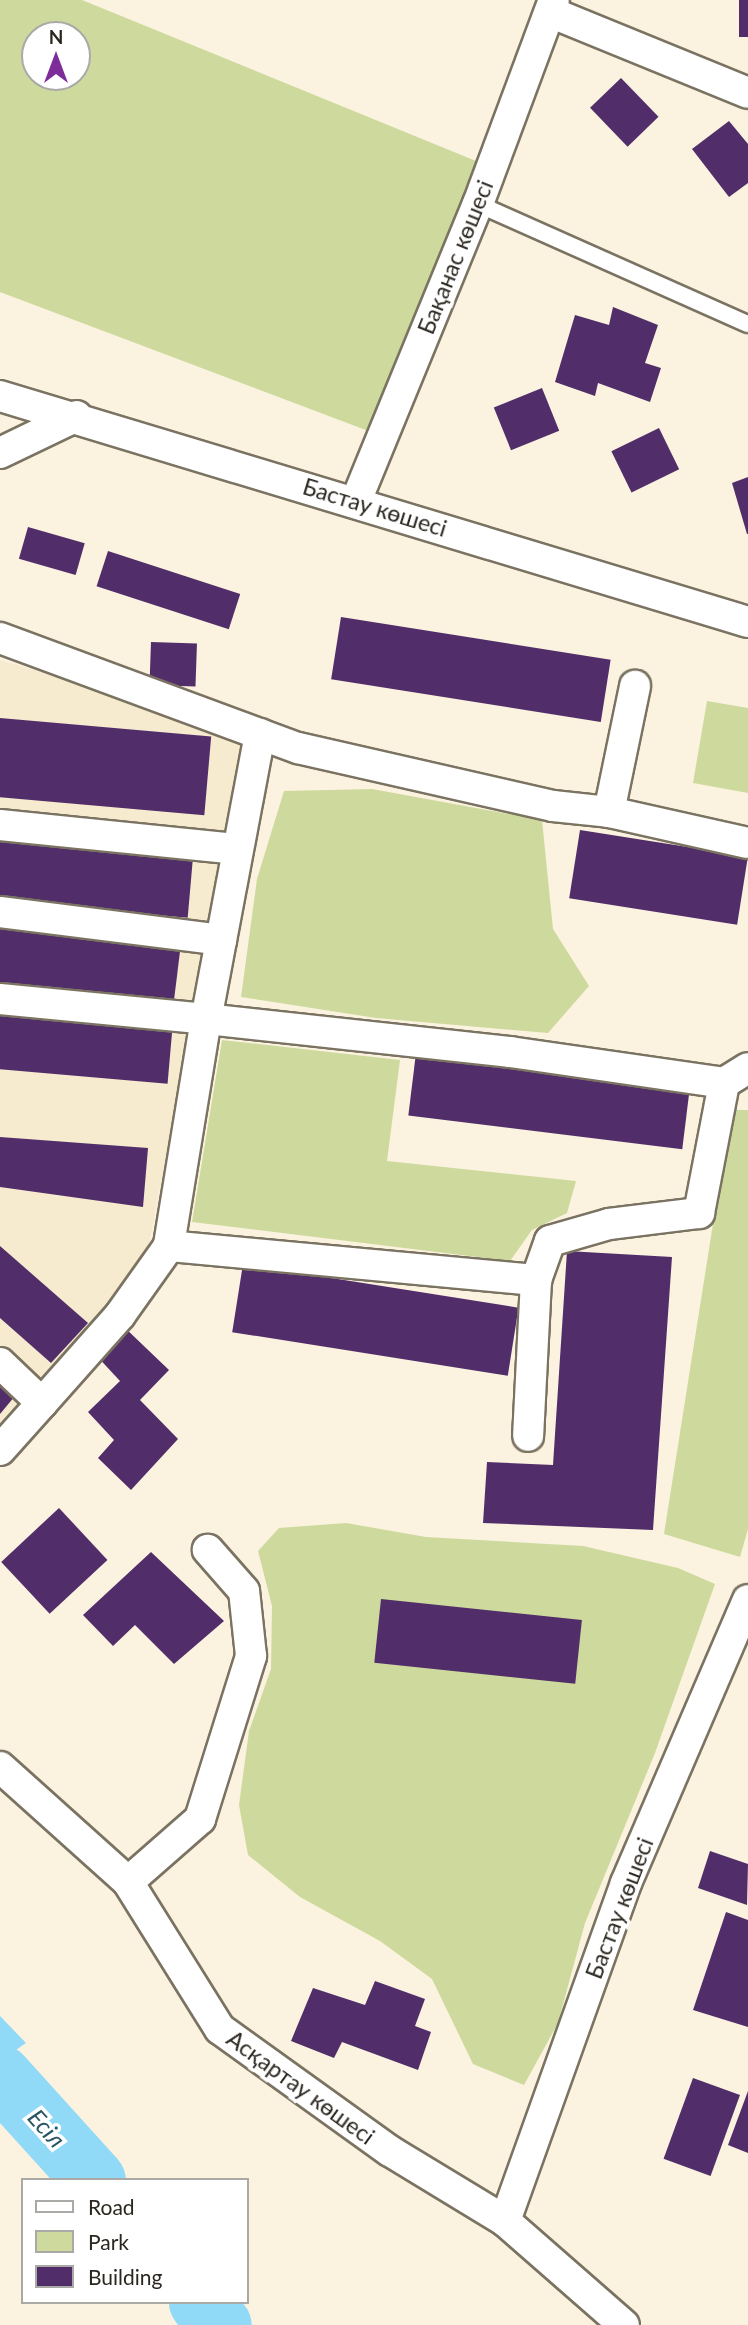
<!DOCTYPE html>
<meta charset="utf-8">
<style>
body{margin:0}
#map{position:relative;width:748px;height:2325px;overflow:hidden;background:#fbf2df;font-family:Lato,sans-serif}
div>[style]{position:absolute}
.built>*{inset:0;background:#f6eacf}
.green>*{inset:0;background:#ceda9d}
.water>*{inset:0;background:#90daf8}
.river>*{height:63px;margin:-31.5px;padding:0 31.5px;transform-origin:31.5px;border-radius:31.5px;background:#90daf8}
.building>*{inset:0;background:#512e6a;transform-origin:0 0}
.roads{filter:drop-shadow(2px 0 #7b7362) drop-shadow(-2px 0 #7b7362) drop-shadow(0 2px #7b7362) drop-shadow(0 -2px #7b7362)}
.service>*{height:16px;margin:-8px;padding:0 8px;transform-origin:8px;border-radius:8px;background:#fff}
.minor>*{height:30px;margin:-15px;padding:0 15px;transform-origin:15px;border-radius:15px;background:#fff}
span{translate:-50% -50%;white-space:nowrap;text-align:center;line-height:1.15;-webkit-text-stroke:7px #fff;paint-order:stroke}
.street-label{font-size:23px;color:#2b2720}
.water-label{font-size:24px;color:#295464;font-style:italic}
.legend{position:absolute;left:21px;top:2178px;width:228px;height:126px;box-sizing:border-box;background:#fff;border:2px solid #aaa9a6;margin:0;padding:9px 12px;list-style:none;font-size:21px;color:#2b2720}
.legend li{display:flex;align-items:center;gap:14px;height:35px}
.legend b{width:35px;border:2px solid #aaa9a6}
.north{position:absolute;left:21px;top:21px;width:70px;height:70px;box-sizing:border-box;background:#fff;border:2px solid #aaa9a6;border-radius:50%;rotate:0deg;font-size:19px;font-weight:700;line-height:28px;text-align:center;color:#2b2720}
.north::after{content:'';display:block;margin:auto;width:24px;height:32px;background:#7f2c9b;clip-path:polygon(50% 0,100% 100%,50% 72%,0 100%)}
</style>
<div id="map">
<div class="built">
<div style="clip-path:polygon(0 660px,246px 732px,145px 1266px,0 1429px)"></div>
</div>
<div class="green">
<div style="clip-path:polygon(evenodd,0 0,82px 0,476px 161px,371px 432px,0 292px,0 0,35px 35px,77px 35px,77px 77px,35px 77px,35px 35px)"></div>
<div style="clip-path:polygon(707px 701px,748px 708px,748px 793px,693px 783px)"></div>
<div style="clip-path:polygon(372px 789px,542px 820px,553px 929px,589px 986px,548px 1033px,376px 1018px,241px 997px,257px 879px,284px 791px)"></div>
<div style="clip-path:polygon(222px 1040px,400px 1060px,387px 1161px,576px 1181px,567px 1213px,532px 1230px,510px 1261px,192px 1222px)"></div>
<div style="clip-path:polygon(731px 1110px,748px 1110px,748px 1529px,740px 1557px,664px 1534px)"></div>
<div style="clip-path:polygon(346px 1523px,426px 1537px,583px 1546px,678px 1568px,715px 1584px,655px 1753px,585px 1923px,558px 2023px,524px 2085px,473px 2064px,432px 1979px,380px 1941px,300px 1897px,248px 1855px,239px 1805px,249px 1731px,271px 1669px,272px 1606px,258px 1551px,279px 1528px)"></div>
</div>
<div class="water">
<div style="clip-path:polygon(0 2016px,26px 2043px,0 2061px)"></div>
</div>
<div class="river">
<div style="left:0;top:2076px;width:140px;rotate:47.9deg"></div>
<div style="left:200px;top:2302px;width:30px;rotate:49deg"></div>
</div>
<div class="building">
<div style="left:739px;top:0;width:9px;height:37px"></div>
<div style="left:621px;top:78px;width:54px;height:43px;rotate:46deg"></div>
<div style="clip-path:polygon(729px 121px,748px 144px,748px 183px,729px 197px,692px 149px)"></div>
<div style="clip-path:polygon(613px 307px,658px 325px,645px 363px,661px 368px,650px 402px,598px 383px,595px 396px,555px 382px,575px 315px,609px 325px)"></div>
<div style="left:542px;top:388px;width:46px;height:52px;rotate:68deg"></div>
<div style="left:659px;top:428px;width:46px;height:53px;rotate:64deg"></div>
<div style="clip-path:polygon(748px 477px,748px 534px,747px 534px,732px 483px)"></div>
<div style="left:28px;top:527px;width:59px;height:33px;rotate:16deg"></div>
<div style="left:108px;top:551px;width:139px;height:37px;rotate:18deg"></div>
<div style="left:341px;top:617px;width:273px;height:63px;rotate:9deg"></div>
<div style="left:151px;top:642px;width:46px;height:43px;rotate:2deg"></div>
<div style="left:0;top:718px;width:212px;height:79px;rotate:5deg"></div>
<div style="left:580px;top:830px;width:170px;height:69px;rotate:9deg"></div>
<div style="left:0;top:837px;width:194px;height:64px;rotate:5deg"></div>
<div style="left:0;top:924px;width:182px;height:58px;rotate:7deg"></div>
<div style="left:0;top:1014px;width:173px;height:55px;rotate:5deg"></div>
<div style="left:416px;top:1053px;width:276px;height:63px;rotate:7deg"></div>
<div style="clip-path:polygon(0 1137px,148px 1148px,143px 1207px,0 1187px)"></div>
<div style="clip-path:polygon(0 1246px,88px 1323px,51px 1363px,0 1318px)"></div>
<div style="clip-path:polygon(567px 1251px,672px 1257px,653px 1530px,483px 1523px,487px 1462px,553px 1465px)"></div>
<div style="left:243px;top:1264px;width:279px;height:69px;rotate:9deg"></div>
<div style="clip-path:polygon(123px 1326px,169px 1370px,140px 1400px,178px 1439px,131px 1490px,98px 1458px,114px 1440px,88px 1412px,120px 1381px,94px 1353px)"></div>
<div style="clip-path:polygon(0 1383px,15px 1396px,0 1414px)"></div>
<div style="left:59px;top:1508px;width:71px;height:79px;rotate:47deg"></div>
<div style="clip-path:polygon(151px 1552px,224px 1621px,174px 1664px,135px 1625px,113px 1646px,83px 1615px)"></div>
<div style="left:381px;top:1599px;width:202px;height:64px;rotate:6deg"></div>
<div style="clip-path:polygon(710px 1851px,748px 1864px,747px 1905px,698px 1888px)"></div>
<div style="clip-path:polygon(726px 1912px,748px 1920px,748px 2027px,693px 2010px)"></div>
<div style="clip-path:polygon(375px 1981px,425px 1999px,415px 2026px,431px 2032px,418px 2070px,342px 2042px,334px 2058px,291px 2041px,313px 1988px,365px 2005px)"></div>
<div style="left:693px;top:2078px;width:50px;height:86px;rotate:20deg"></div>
<div style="clip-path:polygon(748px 2091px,748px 2153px,728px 2145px)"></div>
</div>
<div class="roads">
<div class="service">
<div style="left:478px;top:204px;width:295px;rotate:24deg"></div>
</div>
<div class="minor">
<div style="left:550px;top:12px;width:214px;rotate:22.2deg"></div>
<div style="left:0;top:396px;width:781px;rotate:16.81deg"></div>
<div style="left:0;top:453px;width:85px;rotate:-25.7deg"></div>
<div style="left:356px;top:501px;width:321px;rotate:-67.7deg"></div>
<div style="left:478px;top:204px;width:218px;rotate:-69.6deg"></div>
<div style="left:0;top:638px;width:318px;rotate:20.3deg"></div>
<div style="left:298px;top:748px;width:262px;rotate:12.8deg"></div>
<div style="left:553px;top:806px;width:56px;rotate:6.1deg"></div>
<div style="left:609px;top:812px;width:142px;rotate:12.6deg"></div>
<div style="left:260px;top:734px;width:290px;rotate:100.7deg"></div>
<div style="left:206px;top:1019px;width:306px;rotate:6.2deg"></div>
<div style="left:510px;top:1052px;width:216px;rotate:8.2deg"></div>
<div style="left:724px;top:1083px;width:28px;rotate:-32deg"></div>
<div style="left:609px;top:812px;width:129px;rotate:-78.3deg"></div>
<div style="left:0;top:825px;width:239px;rotate:5.8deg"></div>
<div style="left:0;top:912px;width:223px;rotate:7.2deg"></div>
<div style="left:0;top:999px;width:207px;rotate:5.5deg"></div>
<div style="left:206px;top:1019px;width:230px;rotate:99.3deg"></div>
<div style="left:536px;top:1280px;width:41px;rotate:-70.3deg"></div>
<div style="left:550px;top:1241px;width:61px;rotate:-16.1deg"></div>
<div style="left:609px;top:1224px;width:91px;rotate:-7deg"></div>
<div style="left:699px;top:1213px;width:132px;rotate:-79.1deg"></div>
<div style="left:0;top:1363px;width:58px;rotate:43.6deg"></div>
<div style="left:42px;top:1403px;width:63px;rotate:131.8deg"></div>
<div style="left:42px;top:1403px;width:118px;rotate:-48.4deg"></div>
<div style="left:120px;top:1315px;width:85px;rotate:-54.6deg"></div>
<div style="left:169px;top:1246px;width:369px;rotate:5.3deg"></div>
<div style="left:536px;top:1280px;width:156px;rotate:92.9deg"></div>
<div style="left:0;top:1767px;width:172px;rotate:41.9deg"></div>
<div style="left:128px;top:1882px;width:173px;rotate:58deg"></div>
<div style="left:220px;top:2029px;width:209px;rotate:35.7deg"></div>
<div style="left:390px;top:2151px;width:135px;rotate:31.3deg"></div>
<div style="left:505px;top:2221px;width:158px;rotate:41.2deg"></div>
<div style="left:128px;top:1882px;width:96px;rotate:-41.2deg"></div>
<div style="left:200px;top:1819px;width:171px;rotate:-72.6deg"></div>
<div style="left:251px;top:1656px;width:65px;rotate:-96.1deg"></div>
<div style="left:244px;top:1591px;width:55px;rotate:-131.3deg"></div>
<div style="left:505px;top:2221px;width:359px;rotate:-70.3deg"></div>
<div style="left:626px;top:1883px;width:308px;rotate:-66.7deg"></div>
</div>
</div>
<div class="street-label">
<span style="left:455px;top:257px;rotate:-68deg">Бақанас көшесі</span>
<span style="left:375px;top:507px;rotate:17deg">Бастау көшесі</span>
<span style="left:619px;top:1908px;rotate:-69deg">Бастау көшесі</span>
<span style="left:301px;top:2087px;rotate:36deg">Асқартау көшесі</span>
</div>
<div class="water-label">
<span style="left:47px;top:2128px;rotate:48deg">Есіл</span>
</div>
<ul class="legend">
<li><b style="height:9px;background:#fff"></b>Road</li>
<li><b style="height:19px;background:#ceda9d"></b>Park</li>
<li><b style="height:19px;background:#512e6a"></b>Building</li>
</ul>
<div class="north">N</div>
</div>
